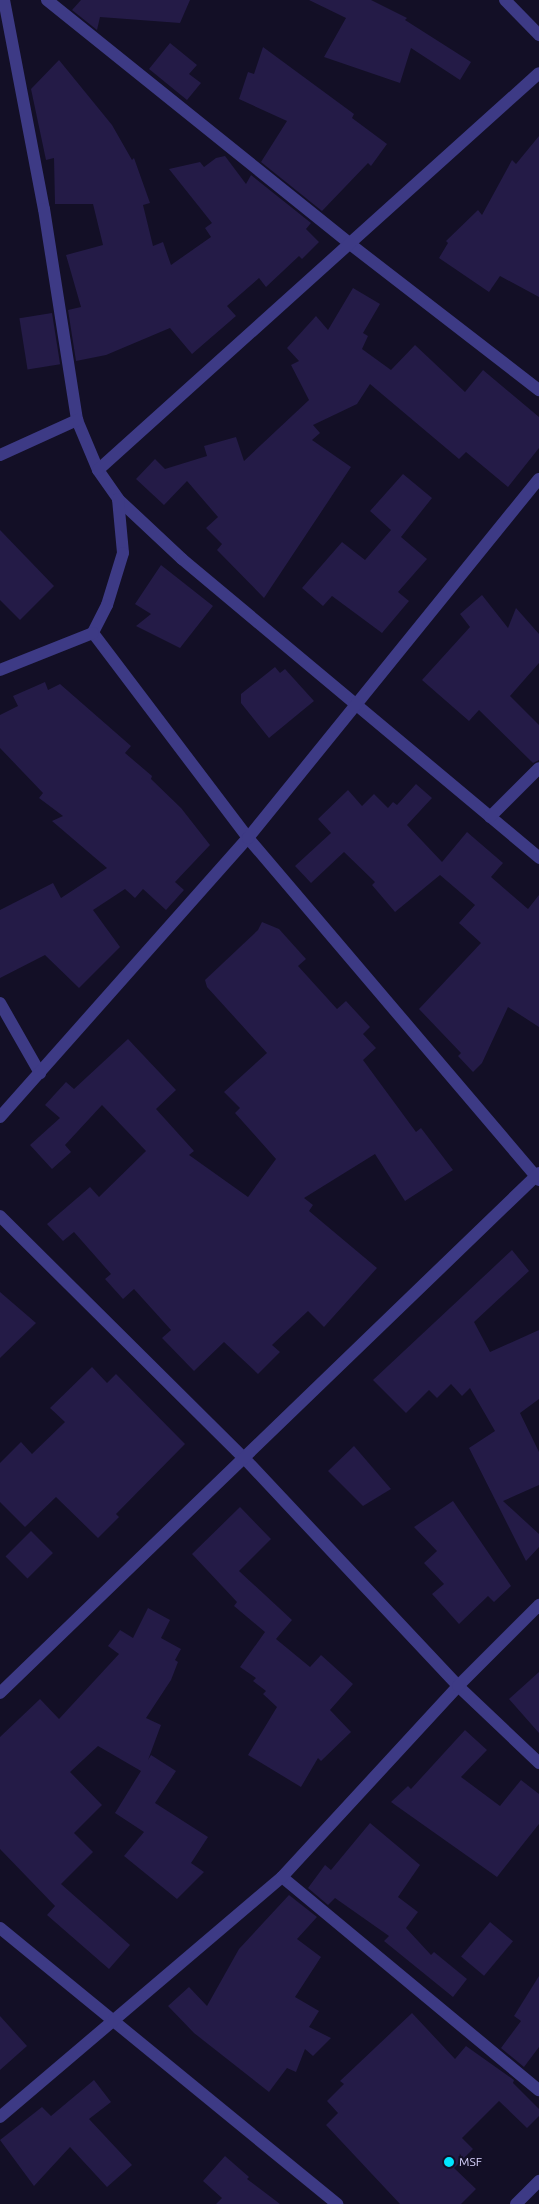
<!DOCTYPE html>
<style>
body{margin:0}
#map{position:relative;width:539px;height:2204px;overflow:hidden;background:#130f26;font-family:Ubuntu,sans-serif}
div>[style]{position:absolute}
.building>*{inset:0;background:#241b47;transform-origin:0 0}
.minor>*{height:12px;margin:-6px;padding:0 6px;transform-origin:6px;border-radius:6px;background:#3d3a85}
.tertiary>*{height:12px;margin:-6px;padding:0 6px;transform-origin:6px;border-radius:6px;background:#3d3a85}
.dots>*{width:14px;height:14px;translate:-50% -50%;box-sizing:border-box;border:2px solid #130f26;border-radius:50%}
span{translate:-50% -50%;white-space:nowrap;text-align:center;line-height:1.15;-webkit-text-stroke:4px #130f26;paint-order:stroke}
.poi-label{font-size:12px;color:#d9d4ff}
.left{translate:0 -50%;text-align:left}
</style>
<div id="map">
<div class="building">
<div style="clip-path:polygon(81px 0,190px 0,180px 23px,100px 17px,97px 30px,72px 10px)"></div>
<div style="clip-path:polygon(309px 0,371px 0,407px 18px,405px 20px,471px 62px,460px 80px,411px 48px,400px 83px,324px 57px,346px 18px)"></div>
<div style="clip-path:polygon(170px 43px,197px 65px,189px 74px,201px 83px,187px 100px,149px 69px)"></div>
<div style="clip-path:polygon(263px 47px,354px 114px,352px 118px,387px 144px,371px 166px,368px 163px,322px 211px,261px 162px,287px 121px,239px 99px,248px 72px,254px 74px)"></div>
<div style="clip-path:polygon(59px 60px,112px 125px,132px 160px,134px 158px,150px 203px,143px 205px,153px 246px,163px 242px,171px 265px,211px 237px,205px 228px,212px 223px,169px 169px,200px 162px,204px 167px,216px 158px,225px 156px,246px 184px,251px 175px,311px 223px,306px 229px,319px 242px,302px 259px,299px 256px,266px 287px,259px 278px,227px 306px,236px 316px,192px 354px,170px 328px,106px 355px,76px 361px,68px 310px,81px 307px,66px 255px,103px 245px,93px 204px,55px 204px,54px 158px,46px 160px,31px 89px)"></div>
<div style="clip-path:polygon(539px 136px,539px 297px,500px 276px,489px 292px,439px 258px,448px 243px,446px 241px,478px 210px,482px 215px,512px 160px,516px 164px)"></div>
<div style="clip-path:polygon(353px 288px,380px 304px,363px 333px,368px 336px,362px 349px,391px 370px,415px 345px,465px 392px,483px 370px,539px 417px,539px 448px,508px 487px,466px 452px,459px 459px,370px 384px,357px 404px,313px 425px,320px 433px,312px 440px,351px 467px,264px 598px,217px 550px,222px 544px,206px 528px,218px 517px,187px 481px,164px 505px,136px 479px,155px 459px,165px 469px,207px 456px,204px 446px,236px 437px,244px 461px,309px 400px,291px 365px,299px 361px,287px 348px,316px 316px,328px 330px)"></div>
<div style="left:52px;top:313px;width:52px;height:33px;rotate:81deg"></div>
<div style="clip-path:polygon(403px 474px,432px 498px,401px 537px,427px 559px,398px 592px,409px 601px,382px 633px,332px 596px,323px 606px,302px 588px,342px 542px,365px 560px,391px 530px,370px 511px)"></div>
<div style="clip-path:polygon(0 530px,54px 586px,20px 620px,0 600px)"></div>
<div style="clip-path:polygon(161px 565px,213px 606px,180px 648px,136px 626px,151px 614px,135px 604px)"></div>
<div style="clip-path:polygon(482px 595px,508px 628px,516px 608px,539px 634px,539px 663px,510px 696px,539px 725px,539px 760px,533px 763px,479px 710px,469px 721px,422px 680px,470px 627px,460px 614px)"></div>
<div style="clip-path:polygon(275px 667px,280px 673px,285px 669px,314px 701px,269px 738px,241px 703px,241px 694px)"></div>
<div style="clip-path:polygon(45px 682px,48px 690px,60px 684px,131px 746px,125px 753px,152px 776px,151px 779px,181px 808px,210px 845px,175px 882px,184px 890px,166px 910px,143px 889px,135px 898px,125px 889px,93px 910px,120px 947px,79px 988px,45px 955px,0 978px,0 910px,53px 883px,61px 898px,107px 868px,52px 821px,63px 816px,39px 798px,43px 793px,0 748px,0 715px,18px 706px,13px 696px)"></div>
<div style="clip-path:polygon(416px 784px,432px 798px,407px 825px,442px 862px,467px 832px,503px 863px,491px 877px,528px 909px,539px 895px,539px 1027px,508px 1007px,482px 1063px,473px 1072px,458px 1056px,461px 1053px,419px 1009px,481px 943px,459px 923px,475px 905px,440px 875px,395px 912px,372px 885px,375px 882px,344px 852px,311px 883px,295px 866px,331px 833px,318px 819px,348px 790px,362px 806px,374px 794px,388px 808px,393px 802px,397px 805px)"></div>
<div style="clip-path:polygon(262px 922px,279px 929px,306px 959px,298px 966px,337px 1009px,346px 1001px,370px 1027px,363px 1034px,376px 1048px,363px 1060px,416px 1132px,421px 1128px,453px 1170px,405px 1201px,375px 1154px,304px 1198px,313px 1205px,309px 1211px,377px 1268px,324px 1327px,308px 1311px,272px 1345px,280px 1352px,258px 1374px,224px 1342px,194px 1371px,162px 1338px,171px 1330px,134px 1289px,123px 1299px,105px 1279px,111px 1274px,74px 1232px,63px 1241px,47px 1224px,90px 1187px,99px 1197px,146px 1151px,102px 1105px,65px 1145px,71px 1152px,52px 1169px,30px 1145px,60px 1118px,45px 1105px,66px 1082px,74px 1089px,128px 1039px,176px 1090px,156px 1109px,194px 1151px,189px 1155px,248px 1197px,276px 1159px,235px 1113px,240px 1108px,224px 1092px,267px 1053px,207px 987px,205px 980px,258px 930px)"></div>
<div style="clip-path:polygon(512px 1250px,529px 1271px,474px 1322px,490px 1352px,539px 1330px,539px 1399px,520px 1413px,539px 1452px,539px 1485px,503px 1501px,539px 1534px,539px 1547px,526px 1561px,469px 1448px,495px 1431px,470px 1388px,462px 1396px,451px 1384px,437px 1398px,429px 1390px,406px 1413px,373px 1380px)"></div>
<div style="clip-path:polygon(0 1292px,36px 1323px,0 1358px)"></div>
<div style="clip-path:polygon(92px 1367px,107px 1383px,116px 1374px,185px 1444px,116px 1514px,119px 1517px,98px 1538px,56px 1497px,25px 1527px,0 1502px,0 1463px,21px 1442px,32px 1454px,65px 1422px,50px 1408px)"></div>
<div style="clip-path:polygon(354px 1446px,391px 1489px,363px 1506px,328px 1471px)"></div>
<div style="clip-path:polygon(453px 1501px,511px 1586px,494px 1602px,488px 1596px,459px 1624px,432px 1594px,444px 1584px,424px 1563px,437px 1551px,414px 1527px)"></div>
<div style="clip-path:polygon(240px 1507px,271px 1539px,239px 1571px,292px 1620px,276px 1639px,310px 1667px,321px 1655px,353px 1684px,330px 1710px,351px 1732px,321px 1761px,318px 1758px,301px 1787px,248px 1755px,277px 1707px,263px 1694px,266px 1691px,253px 1681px,256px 1678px,240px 1667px,265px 1632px,234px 1606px,237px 1602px,192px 1554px)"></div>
<div style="left:31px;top:1531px;width:31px;height:36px;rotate:45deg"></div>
<div style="clip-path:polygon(148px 1608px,170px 1620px,161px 1638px,181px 1649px,175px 1660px,178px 1662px,171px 1680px,146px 1718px,161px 1725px,148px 1760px,151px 1755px,176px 1771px,155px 1803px,208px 1837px,191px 1863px,204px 1872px,177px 1899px,124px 1856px,144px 1832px,115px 1813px,141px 1771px,98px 1746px,70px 1772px,102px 1805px,74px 1833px,93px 1852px,61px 1884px,130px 1945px,109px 1969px,47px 1915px,55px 1906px,0 1849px,0 1737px,40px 1699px,59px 1719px,119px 1654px,108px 1646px,120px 1630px,133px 1638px)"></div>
<div style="clip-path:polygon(539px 1672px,539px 1733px,509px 1699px)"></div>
<div style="clip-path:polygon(465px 1730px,487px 1750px,461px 1777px,500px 1806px,521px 1780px,539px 1794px,539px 1824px,497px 1877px,391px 1802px,408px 1786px,411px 1789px)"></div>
<div style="clip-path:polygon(370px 1823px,420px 1865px,398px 1897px,418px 1912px,406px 1928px,431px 1955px,434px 1952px,467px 1979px,453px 1997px,384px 1941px,389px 1936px,335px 1898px,328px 1905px,308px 1888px,325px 1865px,331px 1870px)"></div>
<div style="clip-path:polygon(289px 1895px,317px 1917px,297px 1939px,321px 1957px,295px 1997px,319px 2011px,309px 2027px,331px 2038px,313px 2056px,305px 2049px,296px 2072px,287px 2068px,269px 2092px,194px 2033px,168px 2006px,189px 1987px,207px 2006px,239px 1949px)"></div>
<div style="left:490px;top:1922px;width:30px;height:45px;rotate:40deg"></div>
<div style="clip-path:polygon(539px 1976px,539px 2047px,524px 2067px,501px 2048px,521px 2021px,514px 2016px)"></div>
<div style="clip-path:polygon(412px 2013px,455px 2059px,466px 2046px,514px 2080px,513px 2083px,539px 2109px,539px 2116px,527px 2128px,499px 2101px,462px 2138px,473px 2149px,454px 2168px,476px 2189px,461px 2204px,400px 2204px,326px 2125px,338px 2113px,327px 2101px,344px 2084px,340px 2081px)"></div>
<div style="clip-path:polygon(0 2016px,27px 2046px,0 2070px)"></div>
<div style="clip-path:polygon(94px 2080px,111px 2102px,89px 2119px,132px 2165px,107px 2187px,70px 2147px,34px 2186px,0 2140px,42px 2107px,51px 2116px)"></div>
<div style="clip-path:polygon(225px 2156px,249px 2177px,247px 2179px,280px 2204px,216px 2204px,222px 2198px,203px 2181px)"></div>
</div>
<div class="minor">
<div style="left:4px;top:0;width:213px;rotate:79.2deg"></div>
<div style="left:44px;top:209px;width:214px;rotate:81.1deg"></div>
<div style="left:77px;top:420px;width:54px;rotate:67.2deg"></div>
<div style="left:98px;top:470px;width:35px;rotate:55deg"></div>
<div style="left:118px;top:499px;width:88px;rotate:43.2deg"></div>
<div style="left:182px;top:559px;width:466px;rotate:39.9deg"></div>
<div style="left:47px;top:0;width:389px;rotate:38.8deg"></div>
<div style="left:350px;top:244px;width:239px;rotate:37.7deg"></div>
<div style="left:505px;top:0;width:49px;rotate:45.8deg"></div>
<div style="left:0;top:455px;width:85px;rotate:-24.4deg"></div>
<div style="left:98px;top:470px;width:593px;rotate:-41.99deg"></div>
<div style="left:118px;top:499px;width:54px;rotate:84.7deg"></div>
<div style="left:123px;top:553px;width:54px;rotate:107.1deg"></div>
<div style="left:107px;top:605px;width:31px;rotate:117deg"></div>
<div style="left:93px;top:633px;width:257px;rotate:52.9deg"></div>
<div style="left:248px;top:838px;width:449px;rotate:49.6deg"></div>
<div style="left:0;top:670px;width:100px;rotate:-21.7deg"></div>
<div style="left:490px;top:817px;width:69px;rotate:-45deg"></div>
<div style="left:0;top:1003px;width:81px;rotate:60.3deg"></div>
<div style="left:0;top:1117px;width:373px;rotate:-48.4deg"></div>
<div style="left:248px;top:838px;width:462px;rotate:-51deg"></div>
<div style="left:0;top:1216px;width:345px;rotate:44.8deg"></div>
<div style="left:245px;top:1459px;width:311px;rotate:46.8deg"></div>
<div style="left:458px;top:1686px;width:112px;rotate:43.5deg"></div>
<div style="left:0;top:1693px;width:749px;rotate:-43.97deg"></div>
<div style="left:282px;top:1877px;width:334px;rotate:39.7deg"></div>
<div style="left:0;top:1928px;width:436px;rotate:39.3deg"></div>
<div style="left:0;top:2117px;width:370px;rotate:-40.4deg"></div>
<div style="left:282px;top:1877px;width:260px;rotate:-47.3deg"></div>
<div style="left:458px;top:1686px;width:115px;rotate:-45deg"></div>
</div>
<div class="tertiary">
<div style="left:516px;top:2204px;width:33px;rotate:-45deg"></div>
</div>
<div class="dots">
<div style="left:449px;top:2162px;background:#00e5ff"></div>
</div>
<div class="poi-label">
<span class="left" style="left:459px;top:2162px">MSF</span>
</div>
</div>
